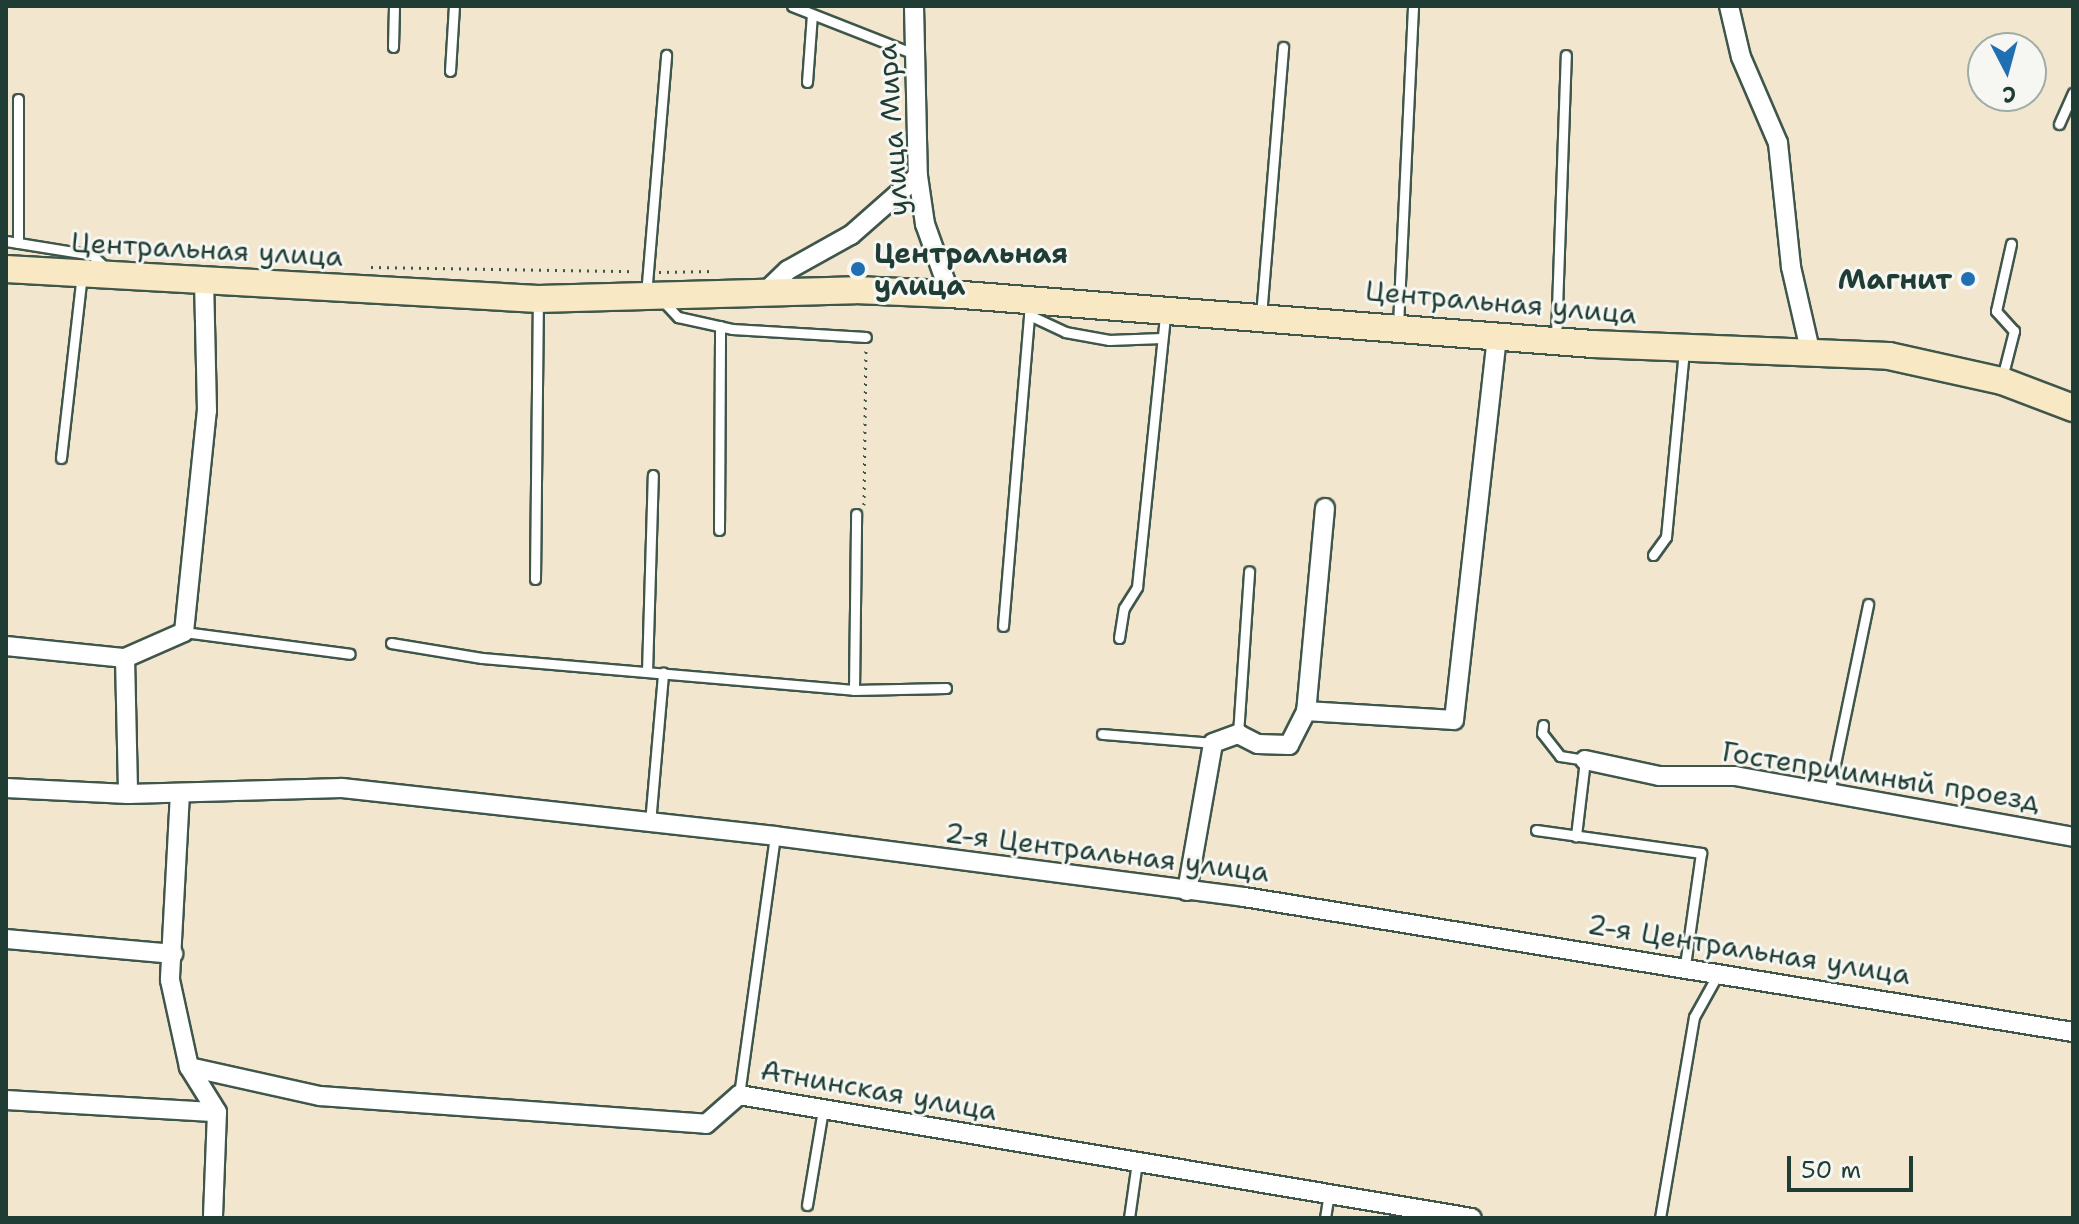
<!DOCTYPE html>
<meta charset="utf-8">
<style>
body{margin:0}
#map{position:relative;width:2079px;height:1224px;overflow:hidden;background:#f2e6cf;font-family:"Shantell Sans",sans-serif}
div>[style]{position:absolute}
.path>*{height:3px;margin-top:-1.5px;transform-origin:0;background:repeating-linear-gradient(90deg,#3f564b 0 2px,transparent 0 8px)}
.roads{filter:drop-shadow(2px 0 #3f564b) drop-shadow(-2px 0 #3f564b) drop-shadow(0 2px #3f564b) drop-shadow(0 -2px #3f564b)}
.lane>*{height:9px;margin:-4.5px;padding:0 4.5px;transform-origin:4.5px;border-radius:4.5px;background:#fff}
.street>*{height:18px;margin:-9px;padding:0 9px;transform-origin:9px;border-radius:9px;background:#fff}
.secondary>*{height:26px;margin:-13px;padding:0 13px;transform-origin:13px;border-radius:13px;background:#f8e8c3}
.dots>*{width:22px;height:22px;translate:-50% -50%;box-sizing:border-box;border:4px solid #f6f6f2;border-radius:50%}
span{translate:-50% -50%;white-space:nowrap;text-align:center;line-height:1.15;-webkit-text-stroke:6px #f6f6f2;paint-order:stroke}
.street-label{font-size:28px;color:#1f3d34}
.poi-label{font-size:28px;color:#1f3d34;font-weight:700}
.left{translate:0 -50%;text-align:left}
.right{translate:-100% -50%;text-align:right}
.frame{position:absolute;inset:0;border:8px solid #1f3d34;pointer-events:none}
.north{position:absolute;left:1967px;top:32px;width:80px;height:80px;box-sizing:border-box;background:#f6f6f2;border:2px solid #a0aca6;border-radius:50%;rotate:174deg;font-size:22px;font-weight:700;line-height:32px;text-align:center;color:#1f3d34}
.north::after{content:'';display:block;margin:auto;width:28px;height:36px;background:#1f6fb2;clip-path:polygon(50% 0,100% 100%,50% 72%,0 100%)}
.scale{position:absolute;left:1787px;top:1156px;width:126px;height:36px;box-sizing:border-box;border:4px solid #1f3d34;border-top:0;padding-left:10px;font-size:24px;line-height:28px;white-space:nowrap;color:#1f3d34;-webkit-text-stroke:6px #f6f6f2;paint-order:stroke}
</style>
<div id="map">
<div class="path">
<div style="left:371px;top:267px;width:264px;rotate:0.9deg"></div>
<div style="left:659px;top:272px;width:56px;rotate:-1deg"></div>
<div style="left:864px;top:505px;width:156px;rotate:-89.3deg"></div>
</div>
<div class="roads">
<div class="lane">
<div style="left:792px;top:6px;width:129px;rotate:21.4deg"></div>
<div style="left:393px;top:47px;width:41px;rotate:-88.6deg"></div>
<div style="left:450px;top:71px;width:65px;rotate:-86.5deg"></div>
<div style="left:807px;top:82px;width:68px;rotate:-85.8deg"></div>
<div style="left:2059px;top:124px;width:34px;rotate:-66deg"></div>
<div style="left:6px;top:241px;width:87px;rotate:9.2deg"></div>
<div style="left:92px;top:255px;width:19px;rotate:43deg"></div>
<div style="left:18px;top:243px;width:144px;rotate:-90deg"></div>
<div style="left:646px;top:295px;width:241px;rotate:-85.2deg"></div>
<div style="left:661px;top:299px;width:25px;rotate:47deg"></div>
<div style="left:678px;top:317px;width:55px;rotate:12.5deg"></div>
<div style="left:732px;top:329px;width:134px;rotate:3.4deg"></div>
<div style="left:1029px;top:315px;width:40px;rotate:25deg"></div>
<div style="left:1065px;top:332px;width:45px;rotate:10.3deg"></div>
<div style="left:1109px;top:340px;width:53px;rotate:-2.2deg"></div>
<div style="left:1261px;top:316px;width:270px;rotate:-85.3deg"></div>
<div style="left:1398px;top:325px;width:319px;rotate:-87.3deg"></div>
<div style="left:1556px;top:337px;width:282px;rotate:-88deg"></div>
<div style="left:2002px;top:378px;width:49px;rotate:-75.7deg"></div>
<div style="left:2014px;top:331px;width:27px;rotate:-132deg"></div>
<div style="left:1996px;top:311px;width:69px;rotate:-77.4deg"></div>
<div style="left:61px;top:458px;width:185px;rotate:-83.5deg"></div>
<div style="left:719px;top:530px;width:204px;rotate:-89.7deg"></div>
<div style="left:1653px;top:555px;width:22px;rotate:-54deg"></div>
<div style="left:1666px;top:537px;width:187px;rotate:-84.5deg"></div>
<div style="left:535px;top:579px;width:277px;rotate:-89.4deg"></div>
<div style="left:1003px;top:626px;width:324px;rotate:-85.2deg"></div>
<div style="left:184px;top:632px;width:167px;rotate:7.5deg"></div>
<div style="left:1119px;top:638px;width:30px;rotate:-81deg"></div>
<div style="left:1124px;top:608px;width:25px;rotate:-58deg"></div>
<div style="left:1137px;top:587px;width:273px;rotate:-84.1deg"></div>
<div style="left:391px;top:643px;width:92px;rotate:9.4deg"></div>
<div style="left:482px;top:658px;width:373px;rotate:4.9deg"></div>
<div style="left:854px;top:690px;width:92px;rotate:-1.2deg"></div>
<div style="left:647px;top:672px;width:197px;rotate:-88.3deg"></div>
<div style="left:854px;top:690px;width:176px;rotate:-89.3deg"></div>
<div style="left:1543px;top:725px;width:8px;rotate:97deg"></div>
<div style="left:1542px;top:733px;width:29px;rotate:52deg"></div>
<div style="left:1560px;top:756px;width:25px;rotate:9deg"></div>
<div style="left:1585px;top:760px;width:77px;rotate:96.8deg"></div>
<div style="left:1102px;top:734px;width:111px;rotate:4.6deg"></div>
<div style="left:1238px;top:734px;width:163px;rotate:-86.1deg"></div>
<div style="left:1829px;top:793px;width:193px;rotate:-78.3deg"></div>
<div style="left:650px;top:823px;width:151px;rotate:-85deg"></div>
<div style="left:1536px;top:830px;width:167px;rotate:7.9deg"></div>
<div style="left:1701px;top:853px;width:114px;rotate:98.1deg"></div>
<div style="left:739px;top:1095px;width:261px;rotate:-82.1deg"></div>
<div style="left:807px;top:1205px;width:97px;rotate:-80.5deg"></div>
<div style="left:1129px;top:1218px;width:57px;rotate:-81.9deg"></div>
<div style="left:1325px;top:1218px;width:24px;rotate:-81deg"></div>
<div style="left:1660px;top:1218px;width:204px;rotate:-80.4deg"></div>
<div style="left:1694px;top:1017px;width:51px;rotate:-60.9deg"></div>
</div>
<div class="street">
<div style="left:914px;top:6px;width:170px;rotate:88.7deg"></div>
<div style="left:918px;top:176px;width:49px;rotate:81.7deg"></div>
<div style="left:925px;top:224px;width:74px;rotate:70.3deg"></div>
<div style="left:1729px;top:6px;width:52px;rotate:76.8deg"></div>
<div style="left:1741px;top:57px;width:94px;rotate:66.7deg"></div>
<div style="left:1778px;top:143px;width:125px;rotate:84deg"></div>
<div style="left:1791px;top:267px;width:89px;rotate:77.1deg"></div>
<div style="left:762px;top:295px;width:36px;rotate:-44deg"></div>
<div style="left:788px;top:270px;width:72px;rotate:-29.1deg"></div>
<div style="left:851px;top:235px;width:89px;rotate:-41.4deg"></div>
<div style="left:1325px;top:508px;width:204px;rotate:95.3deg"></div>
<div style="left:1306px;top:711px;width:148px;rotate:3.5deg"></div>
<div style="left:1454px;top:720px;width:387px;rotate:-83.6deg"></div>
<div style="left:6px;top:646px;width:120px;rotate:5.8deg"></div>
<div style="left:125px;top:658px;width:64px;rotate:-23.8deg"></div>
<div style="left:184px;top:632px;width:222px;rotate:-84.1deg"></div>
<div style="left:207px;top:411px;width:129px;rotate:-91.3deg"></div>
<div style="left:125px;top:658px;width:136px;rotate:88.7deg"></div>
<div style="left:1585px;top:760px;width:76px;rotate:12.2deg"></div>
<div style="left:1659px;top:776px;width:76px"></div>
<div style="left:1735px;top:776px;width:343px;rotate:10.2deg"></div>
<div style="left:6px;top:788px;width:122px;rotate:2.8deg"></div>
<div style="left:128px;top:794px;width:214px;rotate:-1.6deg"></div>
<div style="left:342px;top:788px;width:436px;rotate:6.3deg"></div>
<div style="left:775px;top:836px;width:473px;rotate:7.4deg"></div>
<div style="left:1244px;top:897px;width:840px;rotate:9.25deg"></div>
<div style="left:180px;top:793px;width:187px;rotate:93.1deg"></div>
<div style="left:170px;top:980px;width:89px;rotate:77.7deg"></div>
<div style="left:189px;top:1067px;width:53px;rotate:58.1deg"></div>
<div style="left:217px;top:1112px;width:106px;rotate:92.2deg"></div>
<div style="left:1187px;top:891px;width:150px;rotate:-80deg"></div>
<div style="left:1213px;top:743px;width:27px;rotate:-20deg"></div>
<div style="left:1238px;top:734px;width:22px;rotate:27deg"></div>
<div style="left:1258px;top:744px;width:31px;rotate:2deg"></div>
<div style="left:1289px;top:745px;width:38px;rotate:-63deg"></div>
<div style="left:6px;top:939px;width:168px;rotate:5.1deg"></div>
<div style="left:189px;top:1067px;width:134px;rotate:12.5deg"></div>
<div style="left:320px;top:1096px;width:387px;rotate:4.1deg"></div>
<div style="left:706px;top:1124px;width:44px;rotate:-41.3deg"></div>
<div style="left:739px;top:1095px;width:743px;rotate:9.53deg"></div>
<div style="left:6px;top:1100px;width:211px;rotate:3.3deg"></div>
</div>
<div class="secondary">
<div style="left:6px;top:269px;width:533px;rotate:3.23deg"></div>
<div style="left:538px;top:299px;width:317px;rotate:-1.6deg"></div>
<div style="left:855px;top:290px;width:95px;rotate:2.4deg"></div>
<div style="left:950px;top:294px;width:645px;rotate:4.45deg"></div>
<div style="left:1593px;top:344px;width:296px;rotate:2.3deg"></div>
<div style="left:1889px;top:356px;width:116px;rotate:12.5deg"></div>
<div style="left:2002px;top:381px;width:76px;rotate:20.8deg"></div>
</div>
</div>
<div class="dots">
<div style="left:858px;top:269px;background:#1f6fb2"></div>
<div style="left:1968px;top:279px;background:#1f6fb2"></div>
</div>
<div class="street-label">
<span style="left:892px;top:130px;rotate:-94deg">улица Мира</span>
<span style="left:207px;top:249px;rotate:3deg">Центральная улица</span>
<span style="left:1501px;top:302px;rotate:5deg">Центральная улица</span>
<span style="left:1881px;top:776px;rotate:9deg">Гостеприимный проезд</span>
<span style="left:1107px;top:852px;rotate:7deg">2-я Центральная улица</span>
<span style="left:1749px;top:949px;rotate:9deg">2-я Центральная улица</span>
<span style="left:879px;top:1090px;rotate:10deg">Атнинская улица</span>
</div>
<div class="poi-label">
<span class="left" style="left:874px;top:269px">Центральная<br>улица</span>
<span class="right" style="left:1952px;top:279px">Магнит</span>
</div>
<div class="frame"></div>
<div class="north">С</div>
<div class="scale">50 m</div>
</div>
